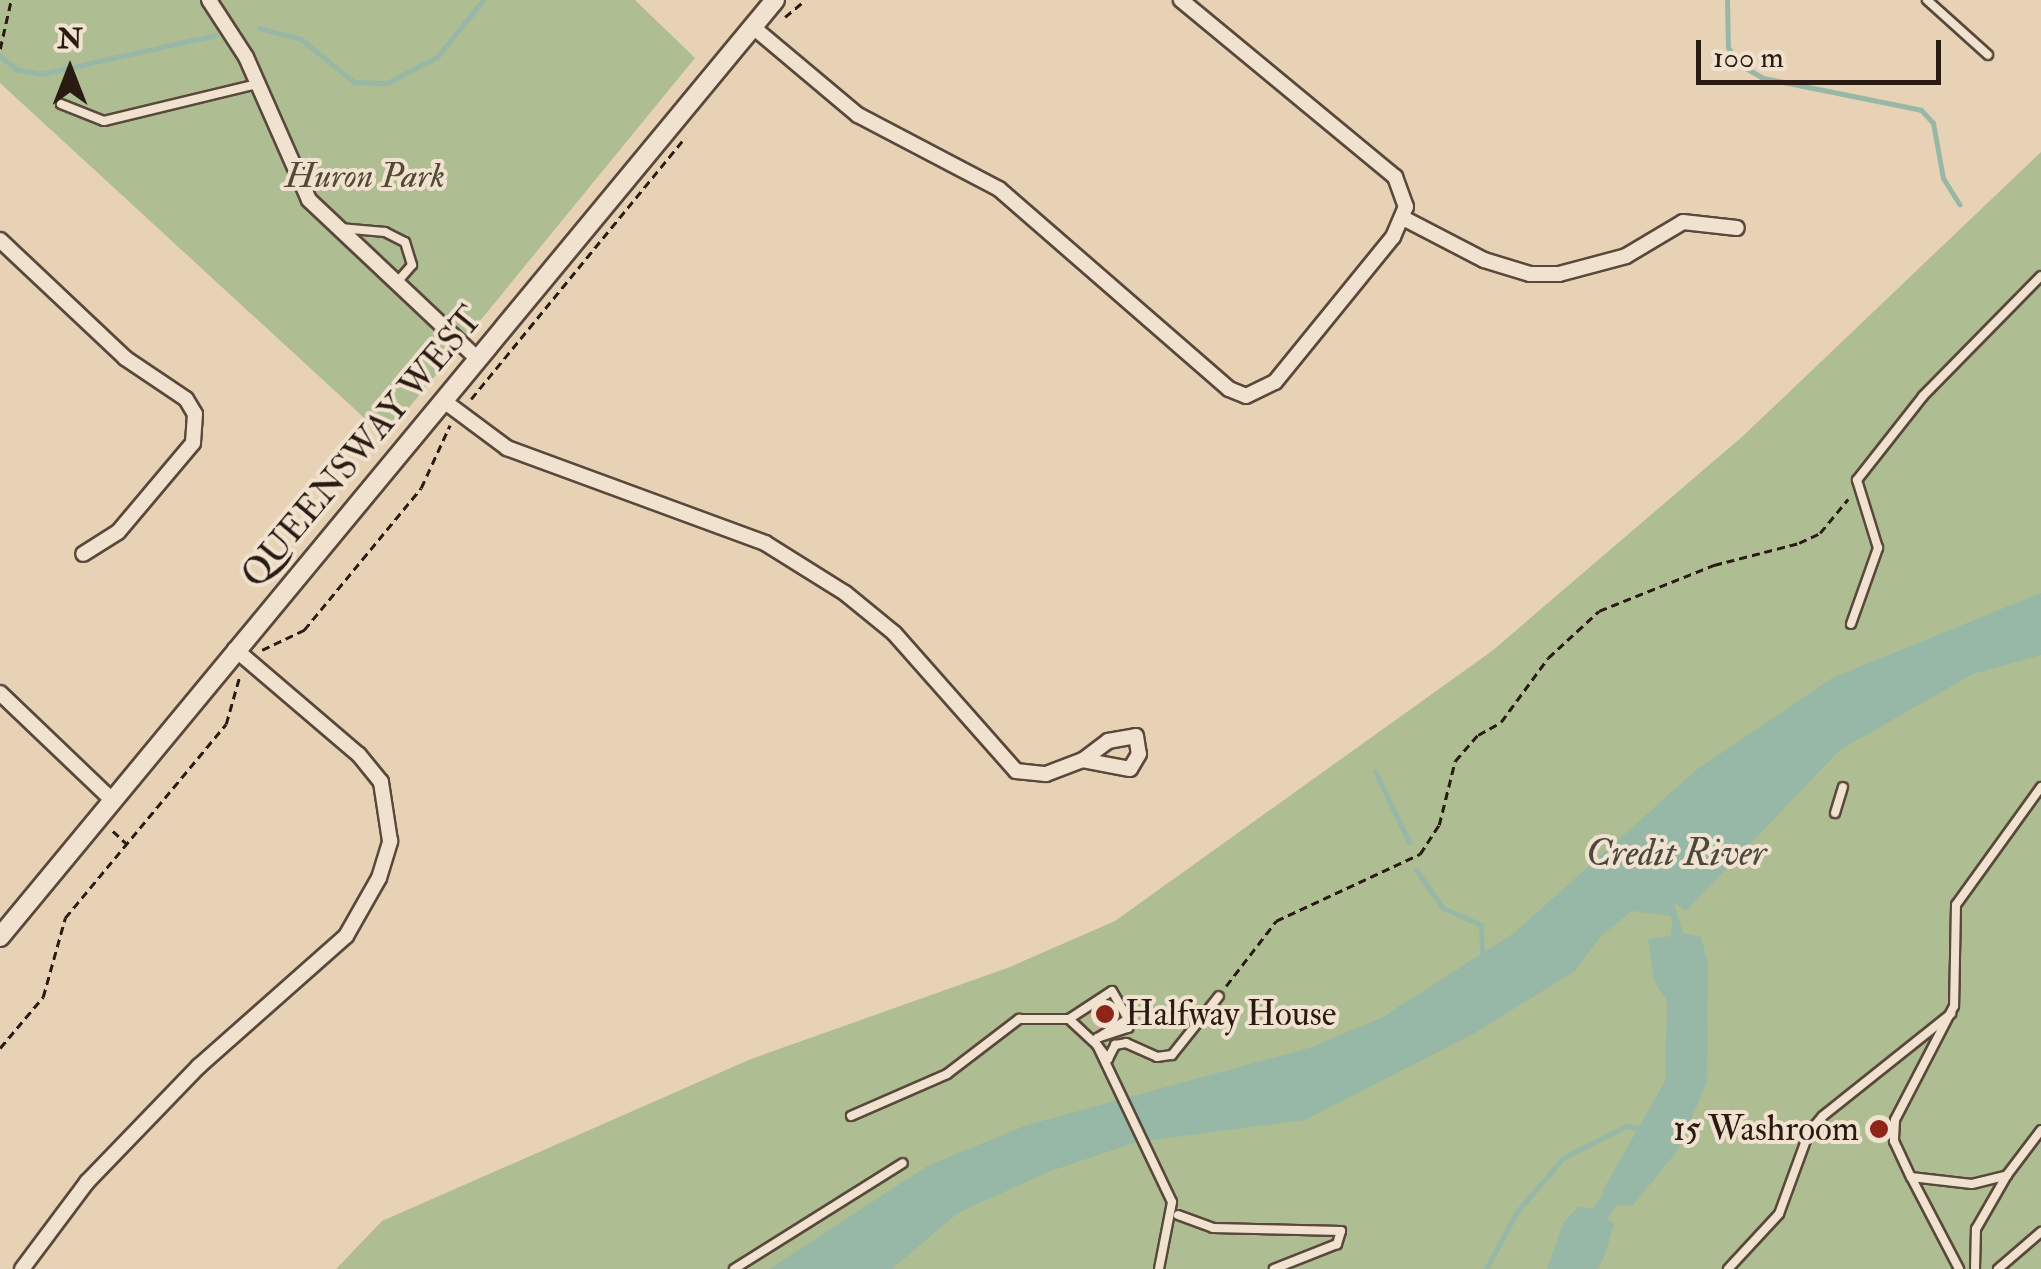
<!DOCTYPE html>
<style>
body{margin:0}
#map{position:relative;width:2041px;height:1269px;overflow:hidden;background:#e8d2b5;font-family:"IM FELL Double Pica",serif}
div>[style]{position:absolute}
.green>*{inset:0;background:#afbd92}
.water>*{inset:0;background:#98b8a7}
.stream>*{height:5px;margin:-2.5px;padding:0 2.5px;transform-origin:2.5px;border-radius:2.5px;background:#98b8a7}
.canal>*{height:18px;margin:-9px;padding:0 9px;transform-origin:9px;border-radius:9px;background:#98b8a7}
.building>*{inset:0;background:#e59d90;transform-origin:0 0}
.path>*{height:2.5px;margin-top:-1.25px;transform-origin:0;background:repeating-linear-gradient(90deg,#291a12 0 8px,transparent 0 13px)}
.roads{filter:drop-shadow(2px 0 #59483b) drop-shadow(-2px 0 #59483b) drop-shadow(0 2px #59483b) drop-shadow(0 -2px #59483b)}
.service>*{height:8px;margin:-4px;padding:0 4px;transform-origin:4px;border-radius:4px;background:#f0e2cf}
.minor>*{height:14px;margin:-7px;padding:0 7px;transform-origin:7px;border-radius:7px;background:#f0e2cf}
.tertiary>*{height:18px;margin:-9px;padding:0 9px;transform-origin:9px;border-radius:9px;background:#f0e2cf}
.dots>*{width:28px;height:28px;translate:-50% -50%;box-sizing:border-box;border:5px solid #f0e2cf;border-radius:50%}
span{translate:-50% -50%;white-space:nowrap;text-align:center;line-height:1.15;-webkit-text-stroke:8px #f0e2cf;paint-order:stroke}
.park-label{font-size:35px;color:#514b38;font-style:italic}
.street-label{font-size:35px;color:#291a12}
.poi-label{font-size:35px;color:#291a12}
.left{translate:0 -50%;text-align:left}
.right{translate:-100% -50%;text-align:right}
.water-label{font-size:38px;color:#4a493f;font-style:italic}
.north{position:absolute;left:20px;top:20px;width:100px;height:100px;-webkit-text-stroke:8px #f0e2cf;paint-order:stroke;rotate:0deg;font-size:28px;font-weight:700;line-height:40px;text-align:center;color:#291a12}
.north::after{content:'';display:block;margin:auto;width:35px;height:45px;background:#291a12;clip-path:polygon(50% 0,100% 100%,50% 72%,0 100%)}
.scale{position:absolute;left:1696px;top:40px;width:245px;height:45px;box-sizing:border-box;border:5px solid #291a12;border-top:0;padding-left:12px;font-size:30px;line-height:35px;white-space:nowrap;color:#291a12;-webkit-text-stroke:8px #f0e2cf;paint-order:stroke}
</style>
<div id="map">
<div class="green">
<div style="clip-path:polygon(0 0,635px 0,695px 58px,385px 437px,0 83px)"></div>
<div style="clip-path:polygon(2041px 152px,2041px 1269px,336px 1269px,382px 1221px,751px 1059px,1010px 967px,1115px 921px,1492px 651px,1743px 436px)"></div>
</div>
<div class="water">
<div style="clip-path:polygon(2041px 593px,2041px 655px,1973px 674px,1840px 750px,1686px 911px,1674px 903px,1683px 933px,1701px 937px,1708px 964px,1707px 1082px,1678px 1150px,1633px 1205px,1612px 1206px,1603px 1190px,1665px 1081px,1667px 1001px,1654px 981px,1648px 939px,1671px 936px,1672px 925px,1671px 916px,1632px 911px,1601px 936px,1575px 971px,1473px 1034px,1305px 1120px,1137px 1142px,1048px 1172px,958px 1213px,892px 1269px,769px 1269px,929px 1165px,1027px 1125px,1309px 1048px,1381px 1018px,1514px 933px,1696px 770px,1832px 678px)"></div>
<div style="clip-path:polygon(1578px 1207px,1595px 1209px,1614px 1224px,1604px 1258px,1597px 1269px,1547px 1269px,1563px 1223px)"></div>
</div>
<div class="stream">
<div style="left:1727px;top:0;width:47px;rotate:88.8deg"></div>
<div style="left:1728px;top:47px;width:18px;rotate:61deg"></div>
<div style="left:1737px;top:63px;width:30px;rotate:30deg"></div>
<div style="left:1763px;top:78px;width:161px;rotate:11.4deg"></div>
<div style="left:1921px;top:110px;width:18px;rotate:47deg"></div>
<div style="left:1933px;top:123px;width:56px;rotate:79.7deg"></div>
<div style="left:1943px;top:178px;width:31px;rotate:58deg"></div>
<div style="left:259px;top:28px;width:43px;rotate:14.7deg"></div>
<div style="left:301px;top:39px;width:68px;rotate:39.1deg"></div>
<div style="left:354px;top:82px;width:33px;rotate:2deg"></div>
<div style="left:387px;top:83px;width:56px;rotate:-27.5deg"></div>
<div style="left:437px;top:57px;width:73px;rotate:-51.1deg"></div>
<div style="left:0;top:56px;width:21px;rotate:39deg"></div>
<div style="left:16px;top:69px;width:25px;rotate:11deg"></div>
<div style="left:41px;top:74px;width:179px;rotate:-12.6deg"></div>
<div style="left:1375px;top:771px;width:79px;rotate:64.4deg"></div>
<div style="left:1416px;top:870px;width:47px;rotate:54.6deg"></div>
<div style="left:1443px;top:908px;width:42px;rotate:24.1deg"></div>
<div style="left:1481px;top:925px;width:30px;rotate:88deg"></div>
<div style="left:1486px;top:1269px;width:64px;rotate:-61.8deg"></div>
<div style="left:1516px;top:1213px;width:72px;rotate:-49.5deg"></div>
<div style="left:1563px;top:1158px;width:71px;rotate:-26.9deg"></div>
<div style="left:1626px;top:1126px;width:19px;rotate:9deg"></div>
</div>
<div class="canal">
<div style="left:1562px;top:1269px;width:104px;rotate:-55.5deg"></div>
</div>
<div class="building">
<div style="left:1109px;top:1002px;width:17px;height:24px;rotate:57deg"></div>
</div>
<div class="path">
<div style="left:785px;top:17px;width:26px;rotate:-40deg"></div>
<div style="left:0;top:49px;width:50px;rotate:-77.3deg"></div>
<div style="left:471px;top:399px;width:338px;rotate:-50.7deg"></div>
<div style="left:262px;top:650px;width:47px;rotate:-25.5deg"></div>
<div style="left:304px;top:630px;width:184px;rotate:-50.5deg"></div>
<div style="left:421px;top:488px;width:69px;rotate:-65.3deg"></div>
<div style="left:113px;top:831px;width:18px;rotate:43deg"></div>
<div style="left:1226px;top:986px;width:82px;rotate:-52.4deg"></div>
<div style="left:1276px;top:921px;width:159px;rotate:-25deg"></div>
<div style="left:1420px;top:854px;width:35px;rotate:-57deg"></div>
<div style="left:1439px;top:825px;width:66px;rotate:-76deg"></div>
<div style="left:1455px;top:761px;width:35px;rotate:-49deg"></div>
<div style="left:1478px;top:735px;width:26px;rotate:-29deg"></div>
<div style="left:1501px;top:722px;width:79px;rotate:-53.7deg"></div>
<div style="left:1548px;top:658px;width:69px;rotate:-42.7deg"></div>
<div style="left:1599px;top:611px;width:124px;rotate:-21.8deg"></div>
<div style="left:1714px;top:565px;width:88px;rotate:-14.5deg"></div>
<div style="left:1799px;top:543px;width:23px;rotate:-25deg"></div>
<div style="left:1820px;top:533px;width:44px;rotate:-50.5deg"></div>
<div style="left:0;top:1048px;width:67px;rotate:-49.9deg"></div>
<div style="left:43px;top:997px;width:82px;rotate:-74.4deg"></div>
<div style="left:65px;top:918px;width:252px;rotate:-50.3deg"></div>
<div style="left:226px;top:724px;width:51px;rotate:-74.1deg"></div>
</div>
<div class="roads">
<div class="service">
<div style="left:1927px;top:0;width:82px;rotate:42deg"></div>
<div style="left:61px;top:104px;width:46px;rotate:21.6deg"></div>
<div style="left:104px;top:121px;width:157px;rotate:-13.6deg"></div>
<div style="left:340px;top:228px;width:45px;rotate:5.1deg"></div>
<div style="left:385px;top:232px;width:22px;rotate:27deg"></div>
<div style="left:405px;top:242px;width:24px;rotate:73deg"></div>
<div style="left:412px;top:265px;width:23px;rotate:131deg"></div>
<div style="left:1851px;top:624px;width:81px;rotate:-70.4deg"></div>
<div style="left:1878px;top:548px;width:71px;rotate:-107.2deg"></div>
<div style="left:1857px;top:480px;width:107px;rotate:-51.8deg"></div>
<div style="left:1923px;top:396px;width:168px;rotate:-45.5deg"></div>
<div style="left:2041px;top:787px;width:145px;rotate:125.8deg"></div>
<div style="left:1956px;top:905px;width:101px;rotate:91.1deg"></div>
<div style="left:1954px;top:1006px;width:128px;rotate:117.4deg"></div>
<div style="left:1895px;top:1120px;width:21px;rotate:93deg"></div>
<div style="left:1894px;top:1141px;width:40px;rotate:65deg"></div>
<div style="left:1911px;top:1177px;width:61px;rotate:6.5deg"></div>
<div style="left:1972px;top:1184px;width:36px;rotate:-14deg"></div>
<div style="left:2007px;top:1175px;width:56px;rotate:-52.9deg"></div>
<div style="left:1835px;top:813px;width:27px;rotate:-73deg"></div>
<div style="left:1069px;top:1019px;width:51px;rotate:-33.1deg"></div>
<div style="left:1112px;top:991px;width:32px;rotate:60deg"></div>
<div style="left:1128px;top:1019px;width:36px;rotate:148deg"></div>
<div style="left:1097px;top:1038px;width:33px;rotate:-18deg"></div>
<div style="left:1128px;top:1028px;width:6px;rotate:-90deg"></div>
<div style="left:851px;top:1116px;width:105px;rotate:-23.6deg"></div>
<div style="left:947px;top:1074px;width:91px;rotate:-37.4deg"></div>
<div style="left:1019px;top:1019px;width:50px"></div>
<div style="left:1069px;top:1019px;width:38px;rotate:43deg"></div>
<div style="left:1911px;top:1177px;width:104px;rotate:62.4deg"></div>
<div style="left:1178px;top:1215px;width:37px;rotate:20deg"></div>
<div style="left:1213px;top:1228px;width:128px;rotate:1.3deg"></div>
<div style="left:1341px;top:1231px;width:14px;rotate:107deg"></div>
<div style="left:1337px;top:1244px;width:68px;rotate:158.4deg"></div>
<div style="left:734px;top:1269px;width:199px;rotate:-32.1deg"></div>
<div style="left:1159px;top:1269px;width:68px;rotate:-79deg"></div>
<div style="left:1172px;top:1202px;width:174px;rotate:-115.5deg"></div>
<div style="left:1097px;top:1045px;width:18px;rotate:52deg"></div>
<div style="left:1108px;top:1059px;width:16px;rotate:-63deg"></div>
<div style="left:1115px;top:1045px;width:11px;rotate:-10deg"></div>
<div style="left:1126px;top:1043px;width:34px;rotate:24deg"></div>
<div style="left:1157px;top:1057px;width:15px;rotate:-8deg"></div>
<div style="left:1172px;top:1055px;width:75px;rotate:-51.5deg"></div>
<div style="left:1728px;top:1269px;width:75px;rotate:-47.2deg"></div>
<div style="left:1779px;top:1214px;width:87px;rotate:-69.9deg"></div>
<div style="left:1809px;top:1132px;width:21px;rotate:-49deg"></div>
<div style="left:1823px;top:1116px;width:164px;rotate:-38.6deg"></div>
<div style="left:1975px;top:1269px;width:40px;rotate:-88.6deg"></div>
<div style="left:1976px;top:1229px;width:62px;rotate:-60.1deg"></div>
<div style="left:1998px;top:1269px;width:57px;rotate:-40.7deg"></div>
</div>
<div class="minor">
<div style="left:209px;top:0;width:68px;rotate:57deg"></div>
<div style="left:246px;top:57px;width:156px;rotate:66.2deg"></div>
<div style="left:309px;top:200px;width:232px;rotate:43.3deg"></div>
<div style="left:753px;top:27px;width:137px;rotate:40deg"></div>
<div style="left:858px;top:115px;width:159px;rotate:27.7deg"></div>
<div style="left:999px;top:189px;width:305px;rotate:41deg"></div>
<div style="left:1229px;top:389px;width:18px;rotate:22deg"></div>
<div style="left:1246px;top:396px;width:32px;rotate:-26deg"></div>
<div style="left:1275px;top:382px;width:187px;rotate:-50.9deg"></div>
<div style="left:1393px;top:237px;width:33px;rotate:-67deg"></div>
<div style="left:1406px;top:207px;width:32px;rotate:-110deg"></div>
<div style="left:1395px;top:177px;width:278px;rotate:-140.4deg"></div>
<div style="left:1405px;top:219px;width:89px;rotate:27.4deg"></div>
<div style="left:1484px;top:260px;width:48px;rotate:16.9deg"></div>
<div style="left:1530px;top:274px;width:29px"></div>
<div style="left:1559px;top:274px;width:69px;rotate:-15deg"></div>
<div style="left:1626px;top:256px;width:66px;rotate:-30.8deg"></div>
<div style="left:1683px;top:222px;width:54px;rotate:6.3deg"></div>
<div style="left:0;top:240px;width:172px;rotate:43.3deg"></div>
<div style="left:125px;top:358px;width:73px;rotate:33.9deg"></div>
<div style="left:186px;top:399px;width:17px;rotate:59deg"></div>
<div style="left:195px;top:414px;width:29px;rotate:94deg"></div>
<div style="left:193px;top:443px;width:116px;rotate:130.1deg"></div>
<div style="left:118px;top:532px;width:41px;rotate:147.8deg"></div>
<div style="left:444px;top:401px;width:79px;rotate:36.7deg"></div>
<div style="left:507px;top:448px;width:275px;rotate:20.2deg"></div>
<div style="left:765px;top:543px;width:94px;rotate:32deg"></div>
<div style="left:845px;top:593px;width:63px;rotate:39.2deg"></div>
<div style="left:894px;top:633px;width:184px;rotate:48.5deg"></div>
<div style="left:1016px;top:771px;width:30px;rotate:6deg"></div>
<div style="left:1046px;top:774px;width:40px;rotate:-21deg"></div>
<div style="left:1083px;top:760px;width:31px;rotate:-37deg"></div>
<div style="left:1108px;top:741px;width:28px;rotate:-10deg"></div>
<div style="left:1136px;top:736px;width:18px;rotate:81deg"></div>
<div style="left:1139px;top:754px;width:17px;rotate:121deg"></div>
<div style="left:1130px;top:769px;width:48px;rotate:-169.2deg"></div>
<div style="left:0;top:693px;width:153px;rotate:43.7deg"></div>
<div style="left:22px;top:1269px;width:109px;rotate:-53.2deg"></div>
<div style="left:87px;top:1182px;width:161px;rotate:-46deg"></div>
<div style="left:199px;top:1066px;width:196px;rotate:-41.5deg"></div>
<div style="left:346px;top:936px;width:67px;rotate:-60.4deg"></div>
<div style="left:379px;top:878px;width:39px;rotate:-73deg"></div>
<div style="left:390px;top:841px;width:60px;rotate:-98.7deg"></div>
<div style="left:381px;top:782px;width:35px;rotate:-129deg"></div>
<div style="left:359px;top:755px;width:163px;rotate:-139.5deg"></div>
</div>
<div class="tertiary">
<div style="left:0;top:937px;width:1216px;rotate:-50.41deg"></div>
</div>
</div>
<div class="dots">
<div style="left:1105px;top:1014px;background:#8f2418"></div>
<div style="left:1879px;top:1129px;background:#8f2418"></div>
</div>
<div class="park-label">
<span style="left:365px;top:176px">Huron Park</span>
</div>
<div class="street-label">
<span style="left:362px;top:447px;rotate:-50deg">QUEENSWAY WEST</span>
</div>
<div class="poi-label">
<span class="left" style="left:1125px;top:1014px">Halfway House</span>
<span class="right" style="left:1859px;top:1129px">15 Washroom</span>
</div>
<div class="water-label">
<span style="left:1676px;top:854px">Credit River</span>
</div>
<div class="north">N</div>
<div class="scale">100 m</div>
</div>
